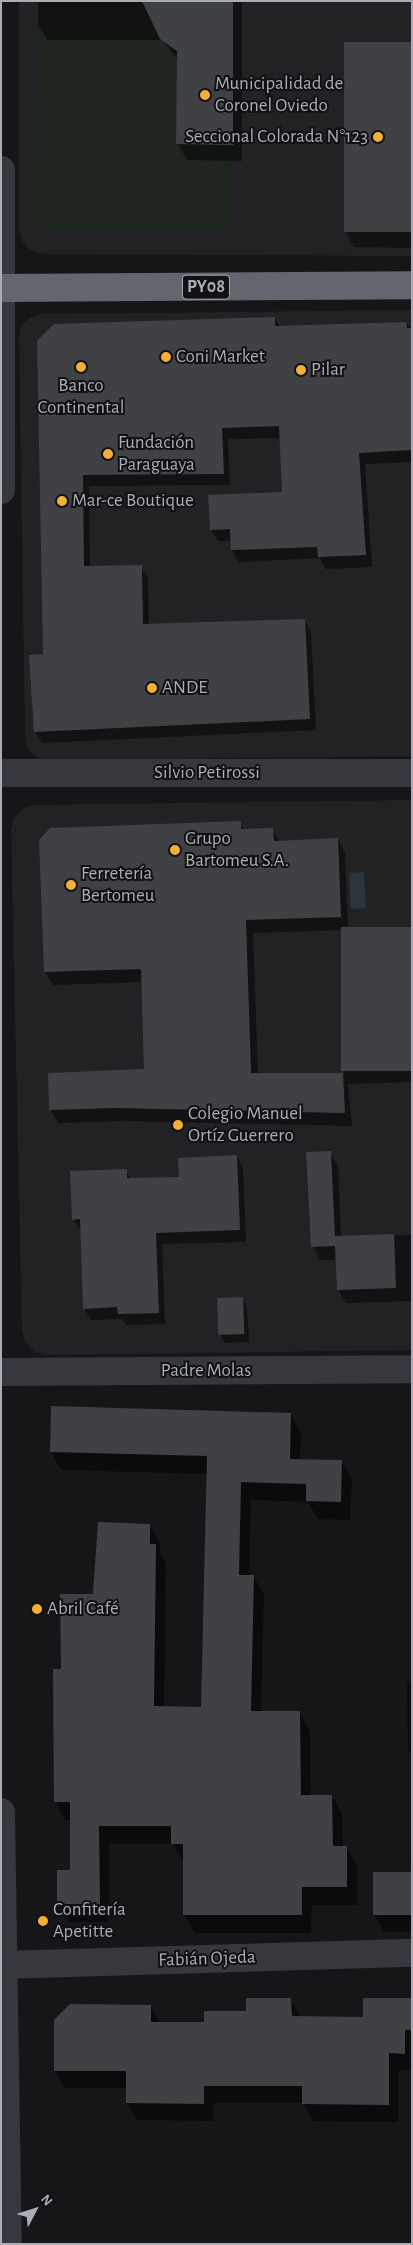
<!DOCTYPE html>
<meta charset="utf-8">
<style>
body{margin:0}
#map{position:relative;width:413px;height:2245px;overflow:hidden;background:#161618;font-family:"Alegreya Sans",sans-serif}
div>[style]{position:absolute}
.built>*{inset:0;background:#222225}
.green>*{inset:0;background:#1e261f}
.water>*{inset:0;background:#2c353c;transform-origin:0 0}
.shadow>*{inset:0;background:#0007}
.building>*{inset:0;background:#404145;transform-origin:0 0}
.minor>*{height:28px;margin:-14px;padding:0 14px;transform-origin:14px;border-radius:14px;background:#37383d}
.highway>*{height:28px;margin:-14px;padding:0 14px;transform-origin:14px;border-radius:14px;background:#63666e}
.dots>*{width:14px;height:14px;translate:-50% -50%;box-sizing:border-box;border:2px solid #111113;border-radius:50%}
span{translate:-50% -50%;white-space:nowrap;text-align:center;line-height:1.15;-webkit-text-stroke:4px #111113;paint-order:stroke}
.shield-label span{padding:1px 4px;background:#111113;border:1px solid;border-radius:4px;-webkit-text-stroke-width:0}
.shield-label{font-size:18px;color:#a8adb8;font-weight:700}
.poi-label{font-size:19px;color:#a8adb8}
.left{translate:0 -50%;text-align:left}
.right{translate:-100% -50%;text-align:right}
.street-label{font-size:19px;color:#a8adb8}
.frame{position:absolute;inset:0;border:2px solid #a8adb8;pointer-events:none}
.north{position:absolute;left:10px;top:2185px;width:50px;height:50px;-webkit-text-stroke:4px #111113;paint-order:stroke;rotate:50deg;font-size:14px;font-weight:700;line-height:20px;text-align:center;color:#a8adb8}
.north::after{content:'';display:block;margin:auto;width:18px;height:22px;background:#a8adb8;clip-path:polygon(50% 0,100% 100%,50% 72%,0 100%)}
</style>
<div id="map">
<div class="built">
<div style="clip-path:polygon(19px 1px,412px 1px,412px 256px,43px 254px,31px 250px,22px 241px,19px 229px)"></div>
<div style="clip-path:polygon(412px 310px,412px 756px,50px 760px,37px 757px,28px 749px,25px 736px,19px 339px,21px 326px,31px 317px,42px 314px)"></div>
<div style="clip-path:polygon(412px 800px,412px 1350px,47px 1355px,35px 1352px,26px 1343px,22px 1331px,11px 830px,14px 818px,23px 808px,35px 805px)"></div>
</div>
<div class="green">
<div style="clip-path:polygon(37px 24px,155px 25px,160px 39px,177px 46px,177px 144px,233px 145px,233px 231px,36px 230px)"></div>
</div>
<div class="water">
<div style="left:364px;top:872px;width:36px;height:15px;rotate:87deg"></div>
</div>
<div class="shadow">
<div style="clip-path:polygon(38px 1px,242px 1px,242px 161px,187px 160px,178px 144px,178px 60px,162px 40px,47px 40px,38px 24px)"></div>
<div style="clip-path:polygon(412px 43px,412px 248px,354px 247px,345px 231px)"></div>
<div style="clip-path:polygon(275px 318px,280px 327px,406px 323px,412px 329px,412px 462px,365px 464px,372px 567px,326px 569px,320px 558px,239px 562px,232px 550px,232px 541px,218px 541px,211px 530px,283px 493px,281px 438px,228px 439px,230px 485px,89px 486px,90px 567px,141px 567px,148px 578px,149px 625px,304px 620px,311px 632px,316px 730px,42px 743px,35px 732px,44px 655px,38px 342px)"></div>
<div style="clip-path:polygon(evenodd,240px 823px,244px 830px,272px 829px,280px 842px,338px 839px,345px 853px,348px 930px,412px 928px,412px 1082px,348px 1084px,352px 1126px,123px 1121px,58px 1123px,51px 1110px,146px 1070px,143px 982px,53px 985px,45px 972px,240px 823px,342px 930px,344px 1074px,258px 1074px,253px 933px,342px 930px)"></div>
<div style="clip-path:polygon(330px 1153px,338px 1166px,341px 1237px,412px 1235px,412px 1301px,346px 1303px,338px 1290px,337px 1260px,320px 1260px,313px 1247px)"></div>
<div style="clip-path:polygon(237px 1156px,243px 1168px,246px 1242px,162px 1244px,165px 1324px,126px 1325px,122px 1319px,91px 1320px,84px 1308px,81px 1231px,73px 1219px,126px 1171px,131px 1179px,180px 1178px)"></div>
<div style="clip-path:polygon(242px 1299px,247px 1307px,249px 1342px,225px 1343px,220px 1334px)"></div>
<div style="clip-path:polygon(290px 1414px,301px 1432px,300px 1460px,341px 1461px,352px 1479px,350px 1520px,318px 1519px,308px 1502px,251px 1500px,249px 1577px,254px 1577px,264px 1595px,261px 1713px,300px 1712px,310px 1731px,311px 1796px,332px 1796px,342px 1814px,343px 1847px,346px 1847px,357px 1865px,357px 1905px,312px 1905px,311px 1933px,195px 1933px,184px 1915px,184px 1862px,172px 1844px,109px 1844px,109px 1922px,69px 1922px,58px 1903px,71px 1872px,72px 1820px,65px 1820px,55px 1802px,62px 1670px,94px 1595px,149px 1525px,160px 1543px,160px 1553px,166px 1563px,164px 1707px,202px 1708px,207px 1474px,61px 1470px,51px 1452px)"></div>
<div style="clip-path:polygon(411px 1574px,412px 1574px,412px 1647px)"></div>
<div style="clip-path:polygon(407px 1683px,412px 1683px,412px 1756px,408px 1749px)"></div>
<div style="clip-path:polygon(409px 1860px,412px 1932px,384px 1932px,374px 1914px,409px 1873px)"></div>
<div style="clip-path:polygon(291px 1999px,301px 2017px,364px 2018px,412px 2000px,412px 2070px,398px 2071px,398px 2122px,313px 2121px,303px 2103px,213px 2103px,213px 2121px,137px 2120px,127px 2102px,127px 2088px,65px 2088px,55px 2071px,150px 2006px,160px 2023px,205px 2023px)"></div>
</div>
<div class="building">
<div style="clip-path:polygon(142px 1px,233px 1px,233px 145px,176px 144px,177px 51px,160px 39px)"></div>
<div style="left:344px;top:42px;width:68px;height:190px"></div>
<div style="clip-path:polygon(275px 317px,275px 326px,406px 322px,407px 328px,412px 328px,412px 450px,359px 453px,366px 555px,318px 557px,317px 547px,231px 550px,230px 529px,210px 530px,208px 495px,282px 492px,279px 426px,222px 428px,224px 474px,83px 475px,84px 566px,142px 565px,143px 624px,305px 619px,310px 719px,34px 732px,29px 655px,43px 654px,37px 341px,54px 324px)"></div>
<div style="clip-path:polygon(241px 821px,241px 829px,273px 828px,274px 841px,338px 838px,341px 917px,246px 920px,251px 1073px,343px 1073px,345px 1113px,115px 1108px,49px 1110px,48px 1073px,144px 1069px,141px 969px,44px 972px,39px 840px,50px 828px)"></div>
<div style="left:412px;top:927px;width:144px;height:71px;rotate:90deg"></div>
<div style="clip-path:polygon(331px 1151px,335px 1236px,394px 1234px,396px 1288px,337px 1290px,335px 1246px,311px 1247px,306px 1152px)"></div>
<div style="clip-path:polygon(237px 1155px,240px 1230px,156px 1233px,159px 1313px,118px 1314px,117px 1307px,83px 1309px,80px 1219px,72px 1220px,70px 1171px,127px 1169px,127px 1178px,179px 1177px,178px 1158px)"></div>
<div style="left:243px;top:1297px;width:37px;height:26px;rotate:88deg"></div>
<div style="clip-path:polygon(51px 1406px,291px 1413px,290px 1459px,342px 1460px,341px 1502px,306px 1501px,306px 1484px,241px 1482px,239px 1575px,254px 1575px,251px 1711px,300px 1711px,301px 1795px,332px 1795px,333px 1846px,347px 1846px,347px 1887px,302px 1887px,302px 1915px,183px 1915px,183px 1844px,171px 1844px,171px 1826px,99px 1826px,100px 1904px,57px 1904px,57px 1870px,70px 1870px,70px 1802px,54px 1802px,53px 1669px,61px 1669px,60px 1594px,93px 1594px,98px 1522px,150px 1524px,150px 1544px,156px 1544px,154px 1706px,201px 1707px,207px 1456px,50px 1452px)"></div>
<div style="left:373px;top:1872px;width:39px;height:43px"></div>
<div style="clip-path:polygon(246px 1998px,291px 1998px,292px 2016px,363px 2017px,363px 1998px,412px 1998px,412px 2030px,405px 2030px,405px 2054px,389px 2053px,389px 2105px,302px 2104px,302px 2086px,204px 2086px,204px 2104px,126px 2103px,126px 2071px,54px 2071px,54px 2020px,70px 2004px,151px 2005px,151px 2022px,204px 2022px,204px 2011px,246px 2011px)"></div>
</div>
<div class="minor">
<div style="left:1px;top:170px;width:320px;rotate:90deg"></div>
<div style="left:1px;top:773px;width:411px"></div>
<div style="left:1px;top:1372px;width:411px;rotate:-0.4deg"></div>
<div style="left:1px;top:1812px;width:432px;rotate:89.1deg"></div>
<div style="left:1px;top:1965px;width:411px;rotate:-1.7deg"></div>
</div>
<div class="highway">
<div style="left:1px;top:288px;width:411px;rotate:-0.4deg"></div>
</div>
<div class="dots">
<div style="left:205px;top:95px;background:#f2b134"></div>
<div style="left:378px;top:137px;background:#f2b134"></div>
<div style="left:166px;top:357px;background:#f2b134"></div>
<div style="left:81px;top:367px;background:#f2b134"></div>
<div style="left:301px;top:370px;background:#f2b134"></div>
<div style="left:108px;top:454px;background:#f2b134"></div>
<div style="left:62px;top:501px;background:#f2b134"></div>
<div style="left:152px;top:688px;background:#f2b134"></div>
<div style="left:175px;top:850px;background:#f2b134"></div>
<div style="left:71px;top:885px;background:#f2b134"></div>
<div style="left:178px;top:1125px;background:#f2b134"></div>
<div style="left:37px;top:1609px;background:#f2b134"></div>
<div style="left:43px;top:1921px;background:#f2b134"></div>
</div>
<div class="shield-label">
<span style="left:206px;top:287px">PY08</span>
</div>
<div class="poi-label">
<span class="left" style="left:215px;top:95px">Municipalidad de<br>Coronel Oviedo</span>
<span class="right" style="left:368px;top:137px">Seccional Colorada N°123</span>
<span class="left" style="left:176px;top:357px">Coni Market</span>
<span class="left" style="left:311px;top:370px">Pilar</span>
<span style="left:81px;top:397px">Banco<br>Continental</span>
<span class="left" style="left:118px;top:454px">Fundación<br>Paraguaya</span>
<span class="left" style="left:72px;top:501px">Mar-ce Boutique</span>
<span class="left" style="left:162px;top:688px">ANDE</span>
<span class="left" style="left:185px;top:850px">Grupo<br>Bartomeu S.A.</span>
<span class="left" style="left:81px;top:885px">Ferretería<br>Bertomeu</span>
<span class="left" style="left:188px;top:1125px">Colegio Manuel<br>Ortíz Guerrero</span>
<span class="left" style="left:47px;top:1609px">Abril Café</span>
<span class="left" style="left:53px;top:1921px">Confitería<br>Apetitte</span>
</div>
<div class="street-label">
<span style="left:207px;top:773px">Silvio Petirossi</span>
<span style="left:206px;top:1371px">Padre Molas</span>
<span style="left:207px;top:1959px;rotate:-2deg">Fabián Ojeda</span>
</div>
<div class="frame"></div>
<div class="north">N</div>
</div>
